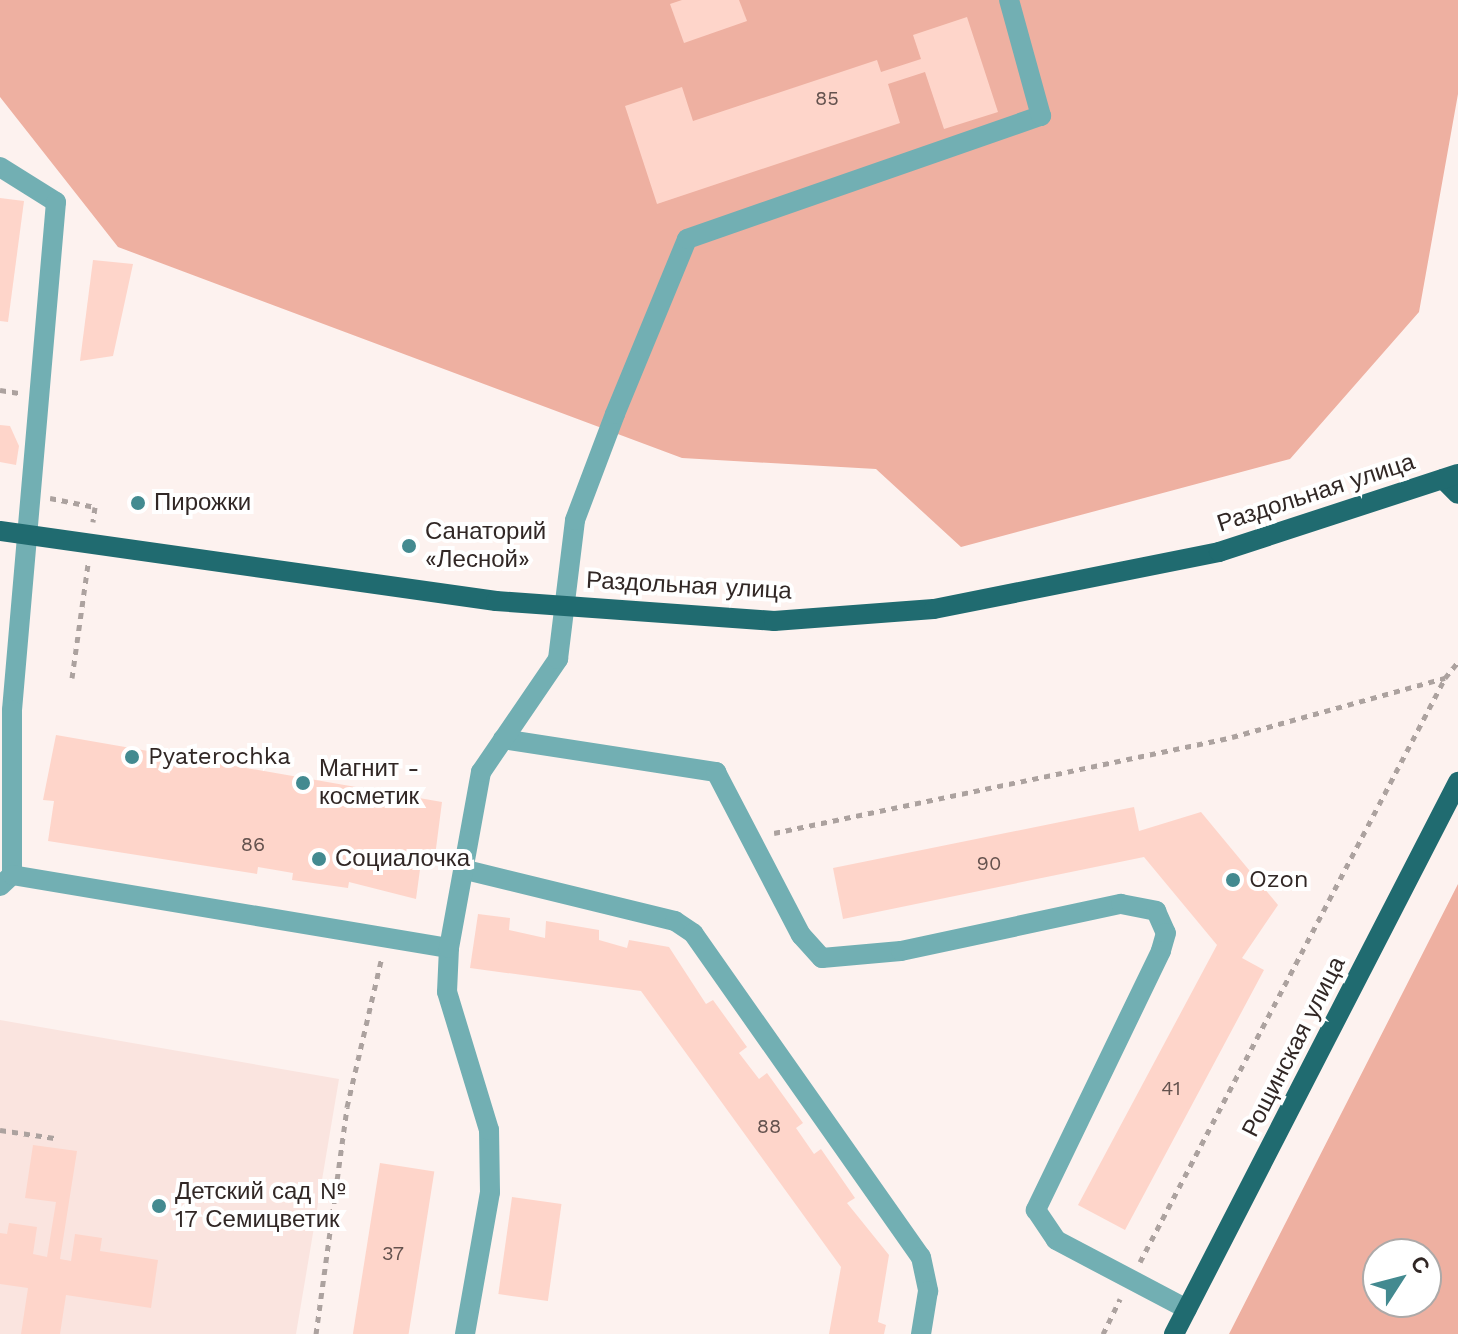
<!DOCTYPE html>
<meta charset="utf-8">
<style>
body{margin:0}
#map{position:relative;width:1458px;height:1334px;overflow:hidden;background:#fdf2ef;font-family:"Work Sans",sans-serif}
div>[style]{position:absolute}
.built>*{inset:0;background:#fae4df}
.green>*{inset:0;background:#eeb0a1}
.building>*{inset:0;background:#fed5ca;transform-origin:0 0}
.path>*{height:5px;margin-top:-2.5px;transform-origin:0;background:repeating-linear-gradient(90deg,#aca29f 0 6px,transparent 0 12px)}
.minor>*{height:20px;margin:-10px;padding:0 10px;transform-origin:10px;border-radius:10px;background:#72afb3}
.major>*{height:20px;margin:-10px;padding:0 10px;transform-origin:10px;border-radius:10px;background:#206b70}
.dots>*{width:22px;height:22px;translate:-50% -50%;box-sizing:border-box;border:4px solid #fff;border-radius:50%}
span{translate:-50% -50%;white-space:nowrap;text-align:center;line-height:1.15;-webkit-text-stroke:8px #fff;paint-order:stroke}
.number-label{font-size:20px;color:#64524e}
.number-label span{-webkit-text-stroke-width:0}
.street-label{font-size:24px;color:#312725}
.poi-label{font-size:24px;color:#312725}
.left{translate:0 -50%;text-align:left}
.north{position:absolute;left:1362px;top:1238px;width:80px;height:80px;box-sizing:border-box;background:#fff;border:2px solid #ada9a8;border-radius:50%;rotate:54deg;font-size:22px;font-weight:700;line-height:32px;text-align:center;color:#312725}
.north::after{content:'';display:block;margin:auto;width:28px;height:36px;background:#438a90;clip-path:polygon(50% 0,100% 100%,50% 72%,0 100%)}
</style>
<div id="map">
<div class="built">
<div style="clip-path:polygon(0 1020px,339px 1079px,296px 1334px,0 1334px)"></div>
</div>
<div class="green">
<div style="clip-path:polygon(0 0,1458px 0,1458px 94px,1419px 312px,1290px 459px,961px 547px,876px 469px,682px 458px,118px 247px,0 97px)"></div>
<div style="clip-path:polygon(evenodd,1458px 884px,1458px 1334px,1229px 1334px,1458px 884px,1378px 1254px,1426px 1254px,1426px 1302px,1378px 1302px,1378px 1254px)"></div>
</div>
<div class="building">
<div style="clip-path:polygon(682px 0,739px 0,747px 21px,684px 43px,670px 4px)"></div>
<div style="clip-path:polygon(967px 17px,998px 112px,944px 129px,925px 72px,888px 84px,900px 123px,657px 204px,625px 106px,682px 87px,693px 121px,877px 60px,881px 72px,921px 59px,913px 35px)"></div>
<div style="clip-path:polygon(0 198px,24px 201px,8px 322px,0 321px)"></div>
<div style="clip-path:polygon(93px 260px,133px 264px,113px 356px,80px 361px)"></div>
<div style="clip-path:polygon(0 425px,10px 426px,19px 446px,16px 465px,0 462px)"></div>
<div style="clip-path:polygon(56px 735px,442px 802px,434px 864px,421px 862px,416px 899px,349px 882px,348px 888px,292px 880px,293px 873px,258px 867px,257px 874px,48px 841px,54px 801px,43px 800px)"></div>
<div style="clip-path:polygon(1134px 807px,1139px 831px,1201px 812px,1278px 905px,1242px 958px,1264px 970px,1125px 1230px,1078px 1205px,1217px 945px,1144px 857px,843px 919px,833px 868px)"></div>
<div style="clip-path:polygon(478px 914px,510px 918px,509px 930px,545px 938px,546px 921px,599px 930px,599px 940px,627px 948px,629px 940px,669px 947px,706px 1004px,713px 1000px,747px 1047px,739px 1053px,759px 1079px,767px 1073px,803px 1123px,796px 1128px,814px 1154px,821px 1149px,855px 1198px,847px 1203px,889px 1255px,878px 1322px,886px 1325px,884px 1334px,829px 1334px,841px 1267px,641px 991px,470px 968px)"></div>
<div style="clip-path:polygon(33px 1145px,77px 1151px,60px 1259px,71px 1261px,75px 1234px,102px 1238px,100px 1251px,158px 1260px,151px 1308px,66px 1295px,60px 1334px,21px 1334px,28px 1288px,0 1284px,0 1233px,7px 1234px,9px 1223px,37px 1227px,33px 1254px,47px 1257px,56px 1202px,25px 1198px)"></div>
<div style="left:380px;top:1163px;width:55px;height:173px;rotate:9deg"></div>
<div style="left:512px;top:1197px;width:50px;height:98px;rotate:8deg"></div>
</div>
<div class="path">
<div style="left:0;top:390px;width:19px;rotate:9deg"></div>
<div style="left:50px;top:498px;width:46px;rotate:11.3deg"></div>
<div style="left:95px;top:507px;width:15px;rotate:98deg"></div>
<div style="left:72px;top:678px;width:115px;rotate:-82deg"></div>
<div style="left:774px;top:833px;width:468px;rotate:-11.8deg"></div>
<div style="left:1232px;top:737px;width:221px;rotate:-15.5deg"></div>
<div style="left:1445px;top:678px;width:21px;rotate:-51deg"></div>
<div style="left:0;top:1130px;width:55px;rotate:8.4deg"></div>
<div style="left:1140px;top:1262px;width:659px;rotate:-62.42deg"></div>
<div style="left:316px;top:1334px;width:229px;rotate:-82.2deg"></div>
<div style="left:347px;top:1107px;width:154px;rotate:-76.9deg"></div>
<div style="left:1103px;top:1334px;width:39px;rotate:-64deg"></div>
</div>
<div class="minor">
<div style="left:0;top:167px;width:66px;rotate:32deg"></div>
<div style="left:56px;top:202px;width:510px;rotate:94.95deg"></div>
<div style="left:12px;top:710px;width:165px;rotate:90deg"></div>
<div style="left:12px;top:875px;width:16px;rotate:137deg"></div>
<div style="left:503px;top:739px;width:216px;rotate:8.8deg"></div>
<div style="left:716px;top:772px;width:184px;rotate:62.5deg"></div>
<div style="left:801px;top:935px;width:31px;rotate:48deg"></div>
<div style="left:822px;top:958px;width:79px;rotate:-5.1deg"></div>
<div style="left:901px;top:951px;width:225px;rotate:-12.1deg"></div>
<div style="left:1121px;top:904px;width:36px;rotate:11deg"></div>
<div style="left:1156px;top:911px;width:24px;rotate:66deg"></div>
<div style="left:1166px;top:933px;width:19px;rotate:106deg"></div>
<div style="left:1161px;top:951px;width:288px;rotate:115.8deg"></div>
<div style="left:1036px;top:1210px;width:36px;rotate:56deg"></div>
<div style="left:1056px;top:1240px;width:148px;rotate:27.8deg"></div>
<div style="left:466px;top:870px;width:215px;rotate:13.7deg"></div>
<div style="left:675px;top:921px;width:22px;rotate:34deg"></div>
<div style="left:693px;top:933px;width:396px;rotate:54.9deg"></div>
<div style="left:921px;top:1257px;width:35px;rotate:78deg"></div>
<div style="left:928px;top:1291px;width:44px;rotate:99.2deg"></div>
<div style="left:12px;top:875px;width:443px;rotate:9.5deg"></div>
<div style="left:465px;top:1334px;width:144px;rotate:-80deg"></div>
<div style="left:490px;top:1192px;width:62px;rotate:-90.9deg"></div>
<div style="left:489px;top:1130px;width:144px;rotate:-106.9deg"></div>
<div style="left:447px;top:992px;width:44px;rotate:-87.4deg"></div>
<div style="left:449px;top:948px;width:179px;rotate:-79.7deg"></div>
<div style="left:481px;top:772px;width:137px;rotate:-55.7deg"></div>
<div style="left:558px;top:659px;width:140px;rotate:-83deg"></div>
<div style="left:575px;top:520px;width:113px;rotate:-69.3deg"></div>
<div style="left:615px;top:414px;width:189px;rotate:-67.6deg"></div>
<div style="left:687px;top:239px;width:375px;rotate:-19.2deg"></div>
<div style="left:1041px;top:116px;width:120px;rotate:-105.4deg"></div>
</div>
<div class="major">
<div style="left:1443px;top:479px;width:21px;rotate:45deg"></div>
<div style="left:0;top:531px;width:501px;rotate:8.03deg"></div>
<div style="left:496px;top:601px;width:279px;rotate:4.1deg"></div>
<div style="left:774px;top:621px;width:160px;rotate:-4.3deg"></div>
<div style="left:934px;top:609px;width:291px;rotate:-11.3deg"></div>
<div style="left:1219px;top:552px;width:251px;rotate:-18.1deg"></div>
<div style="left:1174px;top:1334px;width:621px;rotate:-62.77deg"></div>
</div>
<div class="dots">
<div style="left:138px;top:503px;background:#438a90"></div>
<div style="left:409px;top:546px;background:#438a90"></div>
<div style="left:132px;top:757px;background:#438a90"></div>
<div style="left:303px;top:783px;background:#438a90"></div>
<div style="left:319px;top:859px;background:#438a90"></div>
<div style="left:1233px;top:880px;background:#438a90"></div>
<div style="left:159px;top:1206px;background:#438a90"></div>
</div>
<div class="number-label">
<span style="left:827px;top:98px">85</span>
<span style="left:253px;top:844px">86</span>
<span style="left:989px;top:863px">90</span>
<span style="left:1171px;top:1088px">41</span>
<span style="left:769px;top:1126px">88</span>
<span style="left:393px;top:1253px">37</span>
</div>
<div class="street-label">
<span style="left:1316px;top:493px;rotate:-18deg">Раздольная улица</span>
<span style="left:689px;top:586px;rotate:3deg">Раздольная улица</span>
<span style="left:1294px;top:1047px;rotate:-63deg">Рощинская улица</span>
</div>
<div class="poi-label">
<span class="left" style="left:154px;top:503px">Пирожки</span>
<span class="left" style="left:425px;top:546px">Санаторий<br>«Лесной»</span>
<span class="left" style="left:148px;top:757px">Pyaterochka</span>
<span class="left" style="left:319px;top:783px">Магнит -<br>косметик</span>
<span class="left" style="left:335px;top:859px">Социалочка</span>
<span class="left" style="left:1249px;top:880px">Ozon</span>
<span class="left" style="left:175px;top:1206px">Детский сад №<br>17 Семицветик</span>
</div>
<div class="north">С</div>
</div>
